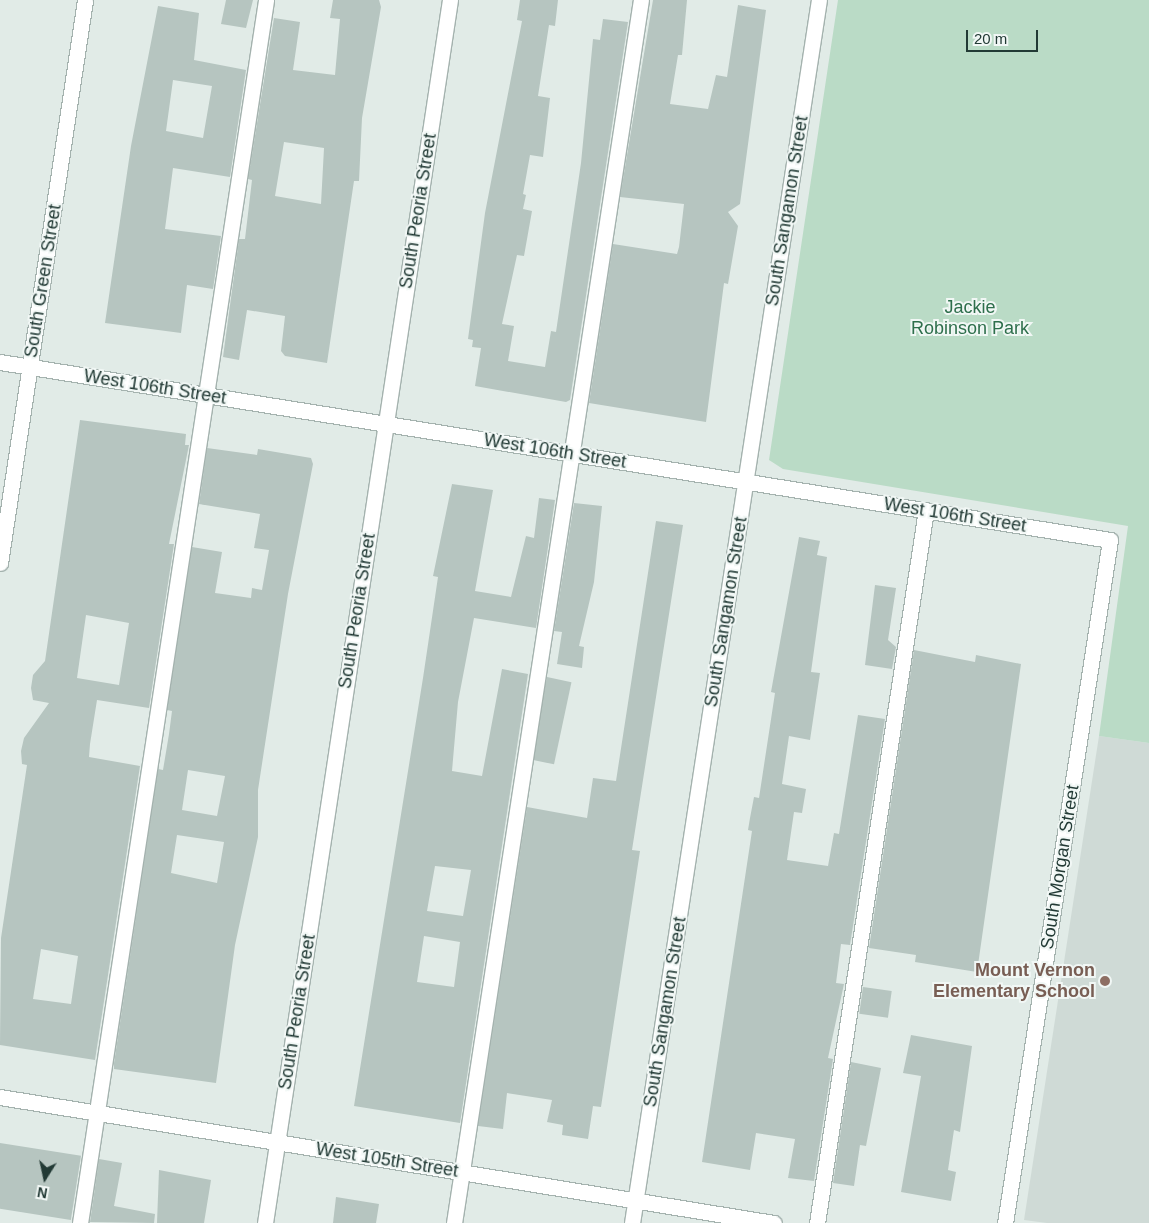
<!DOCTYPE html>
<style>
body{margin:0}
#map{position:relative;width:1149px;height:1223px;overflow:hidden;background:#e1ebe7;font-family:Arial,sans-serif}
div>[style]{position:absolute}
.built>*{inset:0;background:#cfdad6}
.green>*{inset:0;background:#badbc6}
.building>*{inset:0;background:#b6c5c0;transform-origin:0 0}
.roads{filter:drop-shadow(1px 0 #a4b2ae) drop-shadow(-1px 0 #a4b2ae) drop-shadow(0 1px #a4b2ae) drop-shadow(0 -1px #a4b2ae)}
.minor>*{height:15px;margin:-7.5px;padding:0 7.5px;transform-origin:7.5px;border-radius:7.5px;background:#fff}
.dots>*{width:14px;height:14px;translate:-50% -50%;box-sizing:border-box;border:2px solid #f1f7f5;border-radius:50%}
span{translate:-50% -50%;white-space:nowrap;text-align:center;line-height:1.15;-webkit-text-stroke:4px #f1f7f5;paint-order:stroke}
.street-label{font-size:18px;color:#223a35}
.park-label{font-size:18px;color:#2e6f4c}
.education-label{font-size:18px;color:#785e54;font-weight:700}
.right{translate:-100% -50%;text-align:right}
.north{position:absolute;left:20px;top:1153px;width:50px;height:50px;-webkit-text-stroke:4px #f1f7f5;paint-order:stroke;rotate:190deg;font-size:14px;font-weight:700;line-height:20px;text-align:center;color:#223a35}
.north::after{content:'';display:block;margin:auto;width:18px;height:22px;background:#223a35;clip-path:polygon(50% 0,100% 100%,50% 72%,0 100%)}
.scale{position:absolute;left:966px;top:30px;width:72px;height:22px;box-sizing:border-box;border:2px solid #223a35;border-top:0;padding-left:6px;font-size:15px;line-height:18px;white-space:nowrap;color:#223a35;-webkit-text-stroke:4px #f1f7f5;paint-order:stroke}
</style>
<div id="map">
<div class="built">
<div style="clip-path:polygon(1099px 736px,1149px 743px,1149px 1223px,1047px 1223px,1024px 1220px)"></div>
</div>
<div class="green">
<div style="clip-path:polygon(838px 0,1149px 0,1149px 743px,1099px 736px,1128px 526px,783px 469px,769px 460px)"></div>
</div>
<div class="building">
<div style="clip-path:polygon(226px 0,253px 0,246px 28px,221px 24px)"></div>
<div style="clip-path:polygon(evenodd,333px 0,379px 0,381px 7px,362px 118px,359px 181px,354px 181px,327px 363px,285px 356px,281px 351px,285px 316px,247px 310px,239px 360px,223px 357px,239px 239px,245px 239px,252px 180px,248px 179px,274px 18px,300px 22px,293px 70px,335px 75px,340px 19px,330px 18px,333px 0,284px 142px,324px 148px,321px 204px,275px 196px,284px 142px)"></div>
<div style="clip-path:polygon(520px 0,558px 0,555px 26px,549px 25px,538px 96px,550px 98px,543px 157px,530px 155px,523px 194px,526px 195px,523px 209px,532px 211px,524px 256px,517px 255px,502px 324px,514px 326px,508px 361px,545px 367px,551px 331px,556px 332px,581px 163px,593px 39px,600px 40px,603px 19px,628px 22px,570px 400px,566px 402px,475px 386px,481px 348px,472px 347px,473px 340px,468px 339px,485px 213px,522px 21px,517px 20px)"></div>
<div style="clip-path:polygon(653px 0,687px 0,682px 55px,678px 55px,670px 104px,708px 109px,716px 75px,727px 77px,738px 5px,766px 10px,740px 204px,728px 212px,738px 226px,728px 284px,724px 283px,706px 422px,589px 403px,613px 244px,677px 254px,679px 247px,684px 204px,620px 197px)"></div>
<div style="clip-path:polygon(evenodd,158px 6px,199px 13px,194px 60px,246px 70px,230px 177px,173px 168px,165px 229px,221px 236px,213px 289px,187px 285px,181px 333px,105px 323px,131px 146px,158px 6px,173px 80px,212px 86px,203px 138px,166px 131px,173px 80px)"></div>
<div style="clip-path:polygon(evenodd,80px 420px,186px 434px,185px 445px,189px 445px,169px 544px,174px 544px,149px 708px,97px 700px,90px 744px,89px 757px,140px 766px,95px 1060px,0 1045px,1px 938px,27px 765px,22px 764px,21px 751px,24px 738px,49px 703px,33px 700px,31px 688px,33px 675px,45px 661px,80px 420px,86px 615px,129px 623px,119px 685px,77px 678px,86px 615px,80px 420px,41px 949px,78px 956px,71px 1004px,33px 999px,41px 949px)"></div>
<div style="clip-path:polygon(evenodd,207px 448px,257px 455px,258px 449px,311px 458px,313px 464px,288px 594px,258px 790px,258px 837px,235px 945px,216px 1083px,114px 1069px,114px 1063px,158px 769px,163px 770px,169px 734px,172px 711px,167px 710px,192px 547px,222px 552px,215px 593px,251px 598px,252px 588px,262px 590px,269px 550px,254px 548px,260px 514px,199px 504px,207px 448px,188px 770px,225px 776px,217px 816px,182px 810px,188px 770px,207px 448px,177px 835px,224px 842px,217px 883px,171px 873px,177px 835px)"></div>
<div style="clip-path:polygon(evenodd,452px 484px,493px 490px,475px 591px,511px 597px,526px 536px,534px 538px,539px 498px,555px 500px,536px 628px,474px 618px,458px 702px,452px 771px,482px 776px,502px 669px,528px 674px,460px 1123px,354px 1106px,423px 678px,438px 577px,433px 576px,452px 484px,435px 866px,471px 870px,463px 916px,427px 911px,435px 866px,452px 484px,424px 936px,460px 942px,454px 987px,417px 982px,424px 936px)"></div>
<div style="clip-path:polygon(574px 503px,602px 506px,594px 582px,579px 646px,584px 647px,582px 668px,557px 664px,562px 632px,554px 631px)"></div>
<div style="clip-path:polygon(656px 521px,683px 525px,632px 850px,640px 851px,601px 1107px,593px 1106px,588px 1139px,562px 1135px,563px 1125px,547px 1122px,552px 1100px,507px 1093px,503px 1129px,478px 1126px,527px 807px,587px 818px,593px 778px,616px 781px)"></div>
<div style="clip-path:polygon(799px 537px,820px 541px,817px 555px,827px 557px,811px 672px,820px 673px,810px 740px,789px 736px,782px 784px,806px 789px,802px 813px,794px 812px,787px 860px,828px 866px,834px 833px,839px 834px,858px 715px,885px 719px,850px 945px,841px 944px,836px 983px,844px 984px,828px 1058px,833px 1059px,814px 1181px,788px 1178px,795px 1139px,756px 1133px,750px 1170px,702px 1162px,752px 831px,748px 830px,750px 818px,754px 797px,759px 798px,775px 693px,771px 692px)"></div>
<div style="clip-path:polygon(875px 585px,896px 588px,888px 640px,896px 647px,892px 669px,865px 665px)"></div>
<div style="clip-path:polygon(914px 650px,975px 662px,976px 655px,1021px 664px,977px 972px,915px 962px,916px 955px,869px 948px)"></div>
<div style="left:547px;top:677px;width:25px;height:84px;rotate:12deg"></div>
<div style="left:863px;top:987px;width:29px;height:27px;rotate:8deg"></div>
<div style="clip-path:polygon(911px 1035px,972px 1046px,960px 1132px,954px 1130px,948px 1170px,956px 1172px,951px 1201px,901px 1192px,921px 1076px,903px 1073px)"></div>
<div style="clip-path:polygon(851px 1062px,881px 1068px,866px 1146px,860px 1145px,854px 1186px,833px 1183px)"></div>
<div style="left:0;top:1143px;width:82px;height:65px;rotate:9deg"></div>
<div style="clip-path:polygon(99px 1159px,122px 1163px,114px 1206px,155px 1214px,154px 1223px,90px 1222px)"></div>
<div style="clip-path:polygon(159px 1170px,211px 1180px,204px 1223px,157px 1223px)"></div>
<div style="clip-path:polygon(336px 1197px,379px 1204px,376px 1223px,333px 1223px)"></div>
</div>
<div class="roads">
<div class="minor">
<div style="left:0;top:362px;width:1124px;rotate:9.11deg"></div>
<div style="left:1110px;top:540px;width:691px;rotate:98.74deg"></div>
<div style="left:0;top:563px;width:569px;rotate:-81.41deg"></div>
<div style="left:0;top:1097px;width:784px;rotate:9.25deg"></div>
<div style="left:80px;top:1223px;width:1237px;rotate:-81.35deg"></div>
<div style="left:265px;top:1223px;width:1237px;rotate:-81.4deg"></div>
<div style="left:454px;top:1223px;width:1237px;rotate:-81.31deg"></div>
<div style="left:632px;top:1223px;width:1237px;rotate:-81.31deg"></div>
<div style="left:817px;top:1223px;width:721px;rotate:-81.31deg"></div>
</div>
</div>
<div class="dots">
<div style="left:1105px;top:981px;background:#8d6e63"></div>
</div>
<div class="street-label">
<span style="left:418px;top:211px;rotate:-81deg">South Peoria Street</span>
<span style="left:787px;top:211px;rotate:-81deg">South Sangamon Street</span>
<span style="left:43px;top:281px;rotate:-81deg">South Green Street</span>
<span style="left:155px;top:387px;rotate:9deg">West 106th Street</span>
<span style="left:555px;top:451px;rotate:9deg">West 106th Street</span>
<span style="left:955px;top:515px;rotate:9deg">West 106th Street</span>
<span style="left:357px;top:611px;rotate:-81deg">South Peoria Street</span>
<span style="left:726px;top:612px;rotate:-81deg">South Sangamon Street</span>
<span style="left:1060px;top:867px;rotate:-81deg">South Morgan Street</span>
<span style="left:297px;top:1012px;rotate:-81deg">South Peoria Street</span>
<span style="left:665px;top:1012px;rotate:-81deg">South Sangamon Street</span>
<span style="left:387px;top:1160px;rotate:9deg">West 105th Street</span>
</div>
<div class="park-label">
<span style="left:970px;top:318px">Jackie<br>Robinson Park</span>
</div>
<div class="education-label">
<span class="right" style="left:1095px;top:981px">Mount Vernon<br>Elementary School</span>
</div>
<div class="north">N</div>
<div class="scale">20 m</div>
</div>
